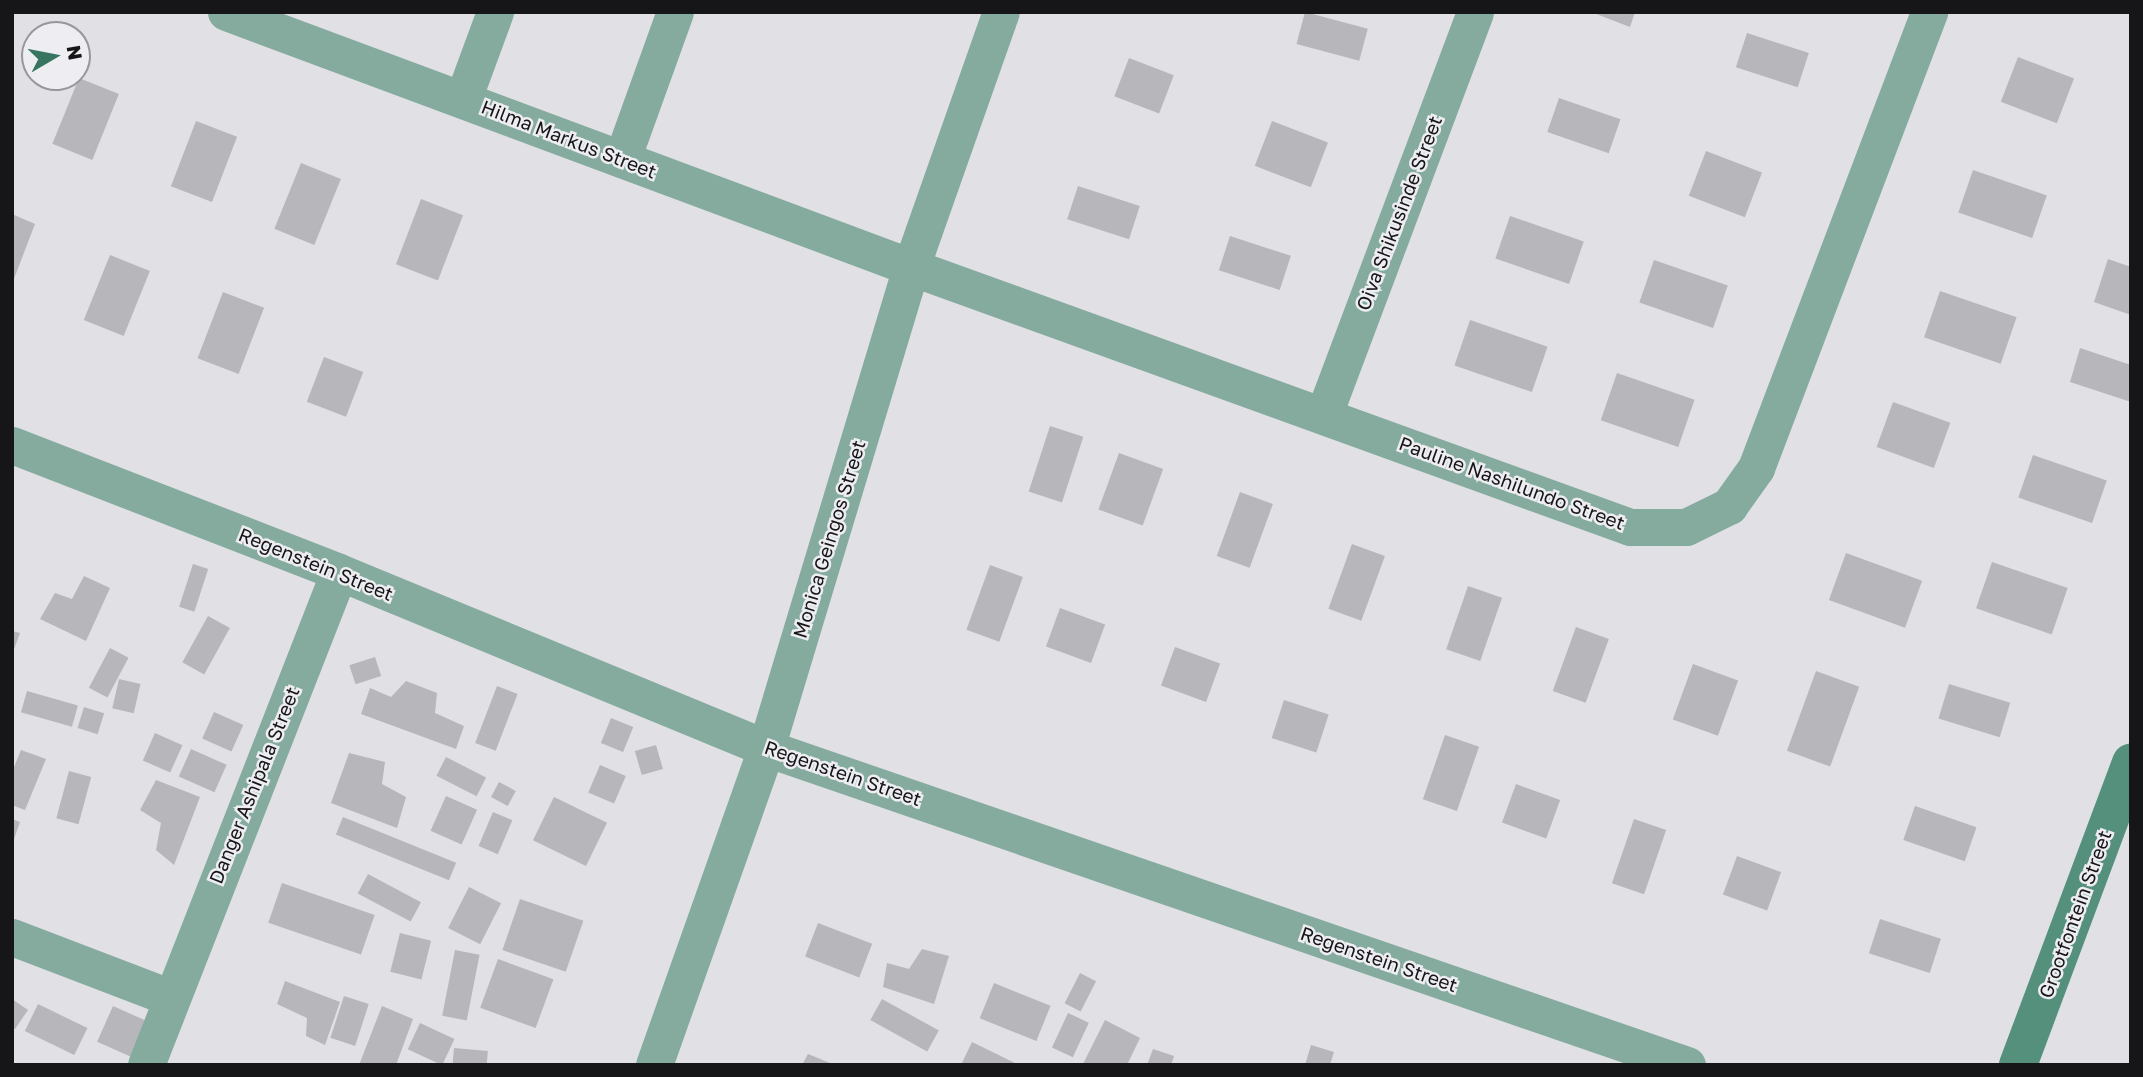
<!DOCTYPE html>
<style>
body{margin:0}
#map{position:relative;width:2143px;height:1077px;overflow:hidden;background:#e0e0e5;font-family:"Golos Text",sans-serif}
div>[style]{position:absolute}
.building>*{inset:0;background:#b6b6bb;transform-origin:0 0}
.street>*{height:37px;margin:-18.5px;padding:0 18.5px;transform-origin:18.5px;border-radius:18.5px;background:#84ab9d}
.secondary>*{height:38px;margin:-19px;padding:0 19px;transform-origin:19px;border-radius:19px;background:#54907c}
span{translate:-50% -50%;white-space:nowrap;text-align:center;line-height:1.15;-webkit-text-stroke:5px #ededf2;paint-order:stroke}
.street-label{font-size:19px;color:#161618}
.frame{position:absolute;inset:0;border:14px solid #161618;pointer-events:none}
.north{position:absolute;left:21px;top:21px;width:70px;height:70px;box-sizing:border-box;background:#ededf2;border:2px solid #97979b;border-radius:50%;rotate:80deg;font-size:19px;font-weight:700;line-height:28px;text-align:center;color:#161618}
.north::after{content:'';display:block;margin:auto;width:24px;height:32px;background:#377561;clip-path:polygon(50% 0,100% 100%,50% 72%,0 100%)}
</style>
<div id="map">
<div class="building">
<div style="left:1305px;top:12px;width:65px;height:33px;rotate:15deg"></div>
<div style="clip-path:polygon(1591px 12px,1635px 12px,1630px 27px)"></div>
<div style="left:1747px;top:33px;width:65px;height:36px;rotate:18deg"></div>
<div style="left:2018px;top:57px;width:60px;height:48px;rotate:21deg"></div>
<div style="left:1129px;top:58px;width:48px;height:41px;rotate:21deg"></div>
<div style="left:79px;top:78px;width:43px;height:71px;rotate:22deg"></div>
<div style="left:1559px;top:98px;width:65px;height:36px;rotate:19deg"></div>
<div style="left:196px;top:121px;width:44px;height:70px;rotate:21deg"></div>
<div style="left:1272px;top:121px;width:60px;height:48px;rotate:21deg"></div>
<div style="left:1706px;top:151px;width:60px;height:48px;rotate:21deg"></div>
<div style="left:301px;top:163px;width:43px;height:71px;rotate:22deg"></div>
<div style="left:1973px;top:170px;width:78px;height:45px;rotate:19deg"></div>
<div style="left:1078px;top:186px;width:65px;height:35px;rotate:18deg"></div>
<div style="left:421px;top:199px;width:45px;height:70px;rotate:21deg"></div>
<div style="clip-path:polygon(12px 214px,35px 224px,12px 284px)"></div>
<div style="left:1510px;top:216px;width:78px;height:45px;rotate:19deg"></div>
<div style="left:1230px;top:236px;width:64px;height:36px;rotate:18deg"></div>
<div style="left:110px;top:255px;width:43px;height:70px;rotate:22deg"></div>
<div style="clip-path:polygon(2108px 259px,2131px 267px,2131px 315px,2094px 302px)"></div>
<div style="left:1654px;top:260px;width:78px;height:45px;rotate:19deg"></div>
<div style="left:1940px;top:291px;width:81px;height:49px;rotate:19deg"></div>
<div style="left:223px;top:292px;width:44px;height:71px;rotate:21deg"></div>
<div style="left:1470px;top:320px;width:82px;height:48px;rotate:19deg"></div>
<div style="clip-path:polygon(2080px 348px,2131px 365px,2131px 402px,2070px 382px)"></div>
<div style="left:324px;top:357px;width:42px;height:48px;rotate:21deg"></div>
<div style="left:1617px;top:373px;width:82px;height:50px;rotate:19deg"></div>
<div style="left:1893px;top:402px;width:61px;height:48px;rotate:20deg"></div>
<div style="left:1050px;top:426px;width:35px;height:69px;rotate:18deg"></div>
<div style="left:1119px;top:453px;width:47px;height:60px;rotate:20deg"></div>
<div style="left:2033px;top:455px;width:78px;height:45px;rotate:19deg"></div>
<div style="left:1240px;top:492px;width:35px;height:68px;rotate:20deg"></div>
<div style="left:1352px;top:544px;width:35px;height:69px;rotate:20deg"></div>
<div style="left:1846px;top:553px;width:81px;height:50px;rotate:20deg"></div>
<div style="left:1992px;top:562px;width:80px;height:49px;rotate:19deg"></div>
<div style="left:193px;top:564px;width:16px;height:45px;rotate:18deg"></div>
<div style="left:990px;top:565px;width:35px;height:69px;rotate:20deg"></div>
<div style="clip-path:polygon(84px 576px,110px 588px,86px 641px,40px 619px,55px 593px,72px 599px)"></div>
<div style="left:1468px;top:586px;width:36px;height:67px;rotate:19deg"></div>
<div style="left:1060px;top:608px;width:48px;height:41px;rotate:20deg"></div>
<div style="left:208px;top:616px;width:25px;height:53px;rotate:29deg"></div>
<div style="left:1576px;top:627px;width:35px;height:68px;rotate:20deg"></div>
<div style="clip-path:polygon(12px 631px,20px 633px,13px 652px,12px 652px)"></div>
<div style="left:1175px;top:647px;width:48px;height:41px;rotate:20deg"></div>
<div style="left:110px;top:648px;width:21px;height:45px;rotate:28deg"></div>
<div style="left:375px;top:657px;width:20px;height:27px;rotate:72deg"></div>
<div style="left:1693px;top:664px;width:48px;height:59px;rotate:20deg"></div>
<div style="left:1816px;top:671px;width:46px;height:85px;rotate:20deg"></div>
<div style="left:119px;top:679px;width:22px;height:30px;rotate:13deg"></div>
<div style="clip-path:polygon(406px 681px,437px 693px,435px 713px,464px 726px,456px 749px,361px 714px,370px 688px,391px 697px)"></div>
<div style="left:1949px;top:684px;width:64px;height:36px;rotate:17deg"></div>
<div style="left:497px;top:686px;width:22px;height:61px;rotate:21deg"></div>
<div style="left:27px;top:691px;width:53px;height:22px;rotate:16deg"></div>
<div style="left:1284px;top:700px;width:47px;height:40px;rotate:18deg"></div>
<div style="left:84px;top:707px;width:21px;height:22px;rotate:17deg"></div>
<div style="left:214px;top:712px;width:32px;height:29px;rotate:24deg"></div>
<div style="left:611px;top:718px;width:24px;height:27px;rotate:22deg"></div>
<div style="left:155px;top:733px;width:30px;height:30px;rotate:24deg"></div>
<div style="left:1445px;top:735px;width:36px;height:68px;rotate:19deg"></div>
<div style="left:656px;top:745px;width:25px;height:22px;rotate:74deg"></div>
<div style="left:191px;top:749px;width:39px;height:30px;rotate:24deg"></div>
<div style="clip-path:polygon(21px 750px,46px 759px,25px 810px,12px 805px,12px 772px)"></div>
<div style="clip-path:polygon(349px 753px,385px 762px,382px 784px,406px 797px,397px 828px,331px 803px)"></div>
<div style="left:446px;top:757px;width:45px;height:21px;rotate:27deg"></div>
<div style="left:600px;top:765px;width:28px;height:30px;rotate:23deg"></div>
<div style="left:69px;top:771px;width:23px;height:49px;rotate:15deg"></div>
<div style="clip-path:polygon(156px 780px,200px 797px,174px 865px,156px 850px,161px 823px,140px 810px)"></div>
<div style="left:499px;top:782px;width:19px;height:17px;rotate:28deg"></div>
<div style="left:1516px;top:784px;width:47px;height:41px;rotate:20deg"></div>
<div style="left:446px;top:796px;width:34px;height:38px;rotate:24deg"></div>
<div style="left:554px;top:797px;width:59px;height:48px;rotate:26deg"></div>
<div style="left:1915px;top:806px;width:65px;height:36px;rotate:19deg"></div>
<div style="left:493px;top:812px;width:21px;height:37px;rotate:23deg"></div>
<div style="left:343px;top:817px;width:122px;height:19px;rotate:22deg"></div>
<div style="clip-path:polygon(12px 819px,20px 822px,13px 842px,12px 842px)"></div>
<div style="left:1634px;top:819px;width:34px;height:68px;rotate:19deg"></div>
<div style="left:1737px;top:856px;width:47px;height:41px;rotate:20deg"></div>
<div style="left:368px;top:874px;width:60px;height:22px;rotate:28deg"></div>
<div style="left:282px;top:883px;width:98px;height:42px;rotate:19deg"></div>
<div style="left:469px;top:887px;width:36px;height:46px;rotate:27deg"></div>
<div style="left:520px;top:899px;width:67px;height:54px;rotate:19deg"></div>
<div style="left:1880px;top:919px;width:64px;height:36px;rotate:18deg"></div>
<div style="left:818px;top:923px;width:58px;height:36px;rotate:21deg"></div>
<div style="left:400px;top:933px;width:32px;height:40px;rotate:14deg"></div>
<div style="clip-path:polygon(922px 949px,949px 956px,934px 1004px,883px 987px,887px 963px,909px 969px)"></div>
<div style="left:455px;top:950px;width:25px;height:67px;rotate:11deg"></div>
<div style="left:498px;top:959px;width:59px;height:52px;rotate:20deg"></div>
<div style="left:1080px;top:973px;width:18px;height:34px;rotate:27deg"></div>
<div style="clip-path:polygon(285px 981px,340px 1002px,325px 1045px,306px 1036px,307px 1018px,277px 1004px)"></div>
<div style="left:994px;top:983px;width:61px;height:38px;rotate:22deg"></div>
<div style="left:344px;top:996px;width:26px;height:44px;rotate:18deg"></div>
<div style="clip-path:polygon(12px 999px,28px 1010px,15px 1029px,12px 1027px)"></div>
<div style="left:882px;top:999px;width:65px;height:24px;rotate:29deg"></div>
<div style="left:38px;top:1004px;width:55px;height:30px;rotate:26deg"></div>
<div style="left:113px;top:1006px;width:42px;height:39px;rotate:24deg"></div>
<div style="clip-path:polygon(382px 1006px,413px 1019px,396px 1065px,359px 1065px)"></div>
<div style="left:1068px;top:1013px;width:23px;height:38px;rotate:25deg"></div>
<div style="clip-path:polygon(1105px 1020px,1140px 1038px,1127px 1065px,1083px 1064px)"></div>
<div style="left:420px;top:1023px;width:38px;height:29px;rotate:25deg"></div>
<div style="clip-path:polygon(972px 1042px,1019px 1065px,961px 1065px)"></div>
<div style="clip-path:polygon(1311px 1045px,1334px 1052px,1330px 1065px,1305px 1065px)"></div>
<div style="left:454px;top:1048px;width:34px;height:16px;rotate:5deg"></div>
<div style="clip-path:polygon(1153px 1049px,1174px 1056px,1171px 1065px,1147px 1065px)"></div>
<div style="clip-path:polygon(808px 1054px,835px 1065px,802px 1065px)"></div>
</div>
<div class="street">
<div style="left:226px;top:12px;width:731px;rotate:20.42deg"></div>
<div style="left:911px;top:267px;width:765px;rotate:19.88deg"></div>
<div style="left:1630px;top:527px;width:56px"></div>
<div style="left:1686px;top:527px;width:48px;rotate:-26deg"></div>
<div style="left:1729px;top:506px;width:47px;rotate:-54.6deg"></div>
<div style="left:1756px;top:468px;width:488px;rotate:-69.2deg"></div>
<div style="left:463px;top:99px;width:93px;rotate:-69.8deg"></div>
<div style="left:622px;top:159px;width:156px;rotate:-70.2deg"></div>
<div style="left:1324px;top:414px;width:429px;rotate:-69.4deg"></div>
<div style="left:12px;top:445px;width:351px;rotate:21.2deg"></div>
<div style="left:339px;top:572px;width:462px;rotate:22.4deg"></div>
<div style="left:766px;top:748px;width:974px;rotate:18.99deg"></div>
<div style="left:12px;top:937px;width:168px;rotate:20.9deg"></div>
<div style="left:146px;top:1065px;width:529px;rotate:-68.62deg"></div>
<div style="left:654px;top:1065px;width:336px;rotate:-70.5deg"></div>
<div style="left:766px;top:748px;width:502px;rotate:-73.22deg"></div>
<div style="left:911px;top:267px;width:270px;rotate:-70.6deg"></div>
</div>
<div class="secondary">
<div style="left:2018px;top:1065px;width:323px;rotate:-69.5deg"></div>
</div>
<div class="street-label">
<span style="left:569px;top:139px;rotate:21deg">Hilma Markus Street</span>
<span style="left:1399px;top:213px;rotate:-69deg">Oiva Shikusinde Street</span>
<span style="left:1512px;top:483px;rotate:20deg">Pauline Nashilundo Street</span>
<span style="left:829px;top:539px;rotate:-73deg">Monica Geingos Street</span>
<span style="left:316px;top:564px;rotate:22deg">Regenstein Street</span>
<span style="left:843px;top:773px;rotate:19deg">Regenstein Street</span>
<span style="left:254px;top:785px;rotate:-68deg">Danger Ashipala Street</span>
<span style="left:2075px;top:914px;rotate:-70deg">Grootfontein Street</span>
<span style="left:1379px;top:959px;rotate:19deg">Regenstein Street</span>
</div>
<div class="frame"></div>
<div class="north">N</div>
</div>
